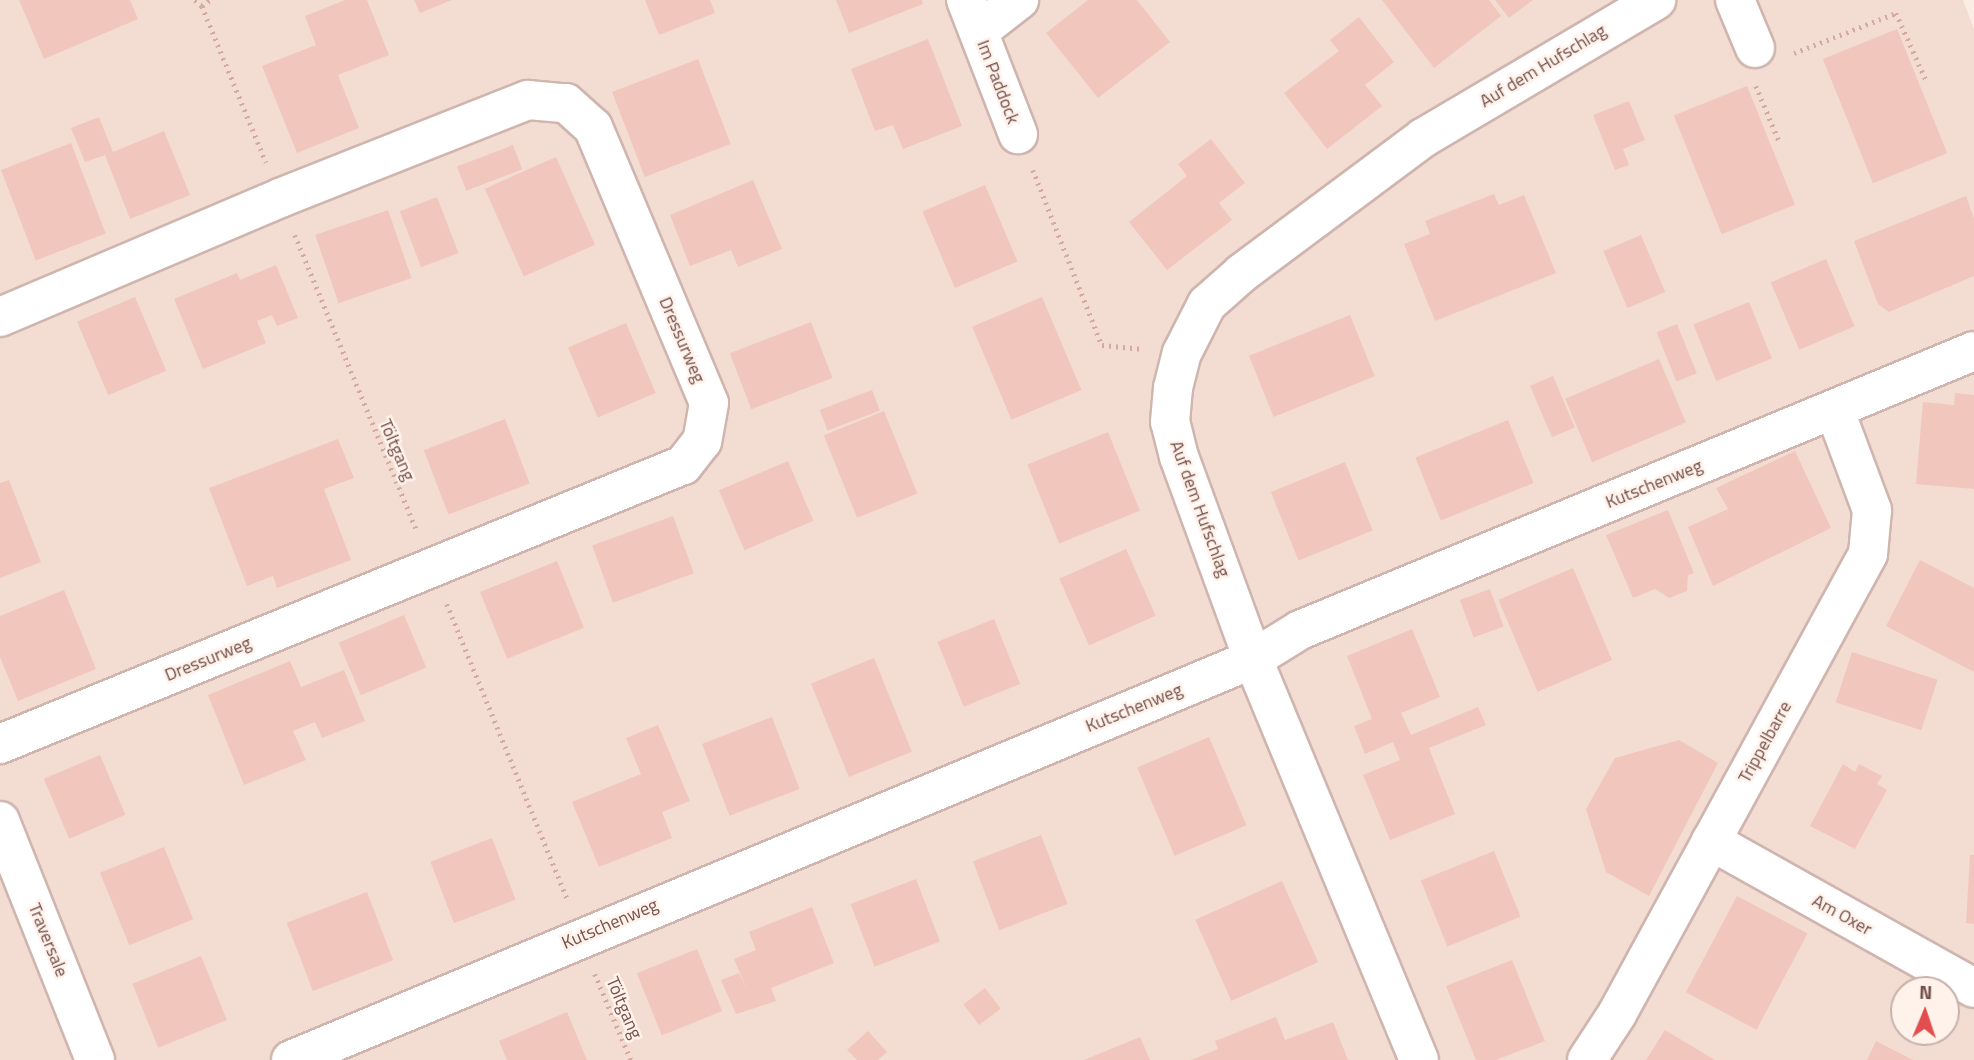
<!DOCTYPE html>
<meta charset="utf-8">
<style>
body{margin:0}
#map{position:relative;width:1974px;height:1060px;overflow:hidden;background:#fcede4;font-family:"Titillium Web",sans-serif}
div>[style]{position:absolute}
.residential>*{inset:0;background:#f3ddd3}
.building>*{inset:0;background:#f0c6bd;transform-origin:0 0}
.path>*{height:4.5px;margin-top:-2.25px;transform-origin:0;background:repeating-linear-gradient(90deg,#d5a9a0 0 2px,transparent 0 7px)}
.roads{filter:drop-shadow(2px 0 #cfb5ae) drop-shadow(-2px 0 #cfb5ae) drop-shadow(0 2px #cfb5ae) drop-shadow(0 -2px #cfb5ae)}
.minor>*{height:38px;margin:-19px;padding:0 19px;transform-origin:19px;border-radius:19px;background:#fff}
span{translate:-50% -50%;white-space:nowrap;text-align:center;line-height:1.15;-webkit-text-stroke:5px #fff2eb;paint-order:stroke}
.street-label{font-size:18px;color:#74504b}
.north{position:absolute;left:1890px;top:976px;width:70px;height:70px;box-sizing:border-box;background:#fff2eb;border:2px solid #c7b1ab;border-radius:50%;rotate:2deg;font-size:19px;font-weight:700;line-height:28px;text-align:center;color:#74504b}
.north::after{content:'';display:block;margin:auto;width:24px;height:32px;background:#e24d4d;clip-path:polygon(50% 0,100% 100%,50% 72%,0 100%)}
</style>
<div id="map">
<div class="residential">
<div style="clip-path:polygon(evenodd,0 0,1963px 0,1974px 29px,1974px 1060px,0 1060px,0 0,1904px 990px,1946px 990px,1946px 1032px,1904px 1032px,1904px 990px)"></div>
</div>
<div class="building">
<div style="clip-path:polygon(19px 0,130px 0,138px 19px,44px 59px)"></div>
<div style="clip-path:polygon(345px 0,367px 0,389px 55px,338px 75px,359px 128px,297px 153px,262px 66px,316px 45px,305px 16px)"></div>
<div style="clip-path:polygon(414px 0,452px 0,420px 13px)"></div>
<div style="clip-path:polygon(645px 0,710px 0,715px 13px,659px 35px)"></div>
<div style="clip-path:polygon(836px 0,922px 0,923px 4px,849px 33px)"></div>
<div style="clip-path:polygon(1088px 0,1137px 0,1170px 42px,1098px 98px,1046px 33px)"></div>
<div style="clip-path:polygon(1382px 0,1489px 0,1501px 16px,1434px 68px)"></div>
<div style="clip-path:polygon(1495px 0,1533px 0,1509px 18px)"></div>
<div style="clip-path:polygon(1359px 17px,1394px 62px,1365px 85px,1382px 106px,1327px 149px,1284px 93px,1339px 51px,1330px 40px)"></div>
<div style="left:1897px;top:29px;width:134px;height:80px;rotate:68deg"></div>
<div style="clip-path:polygon(928px 39px,962px 126px,903px 149px,893px 125px,875px 131px,851px 69px)"></div>
<div style="left:698px;top:59px;width:91px;height:92px;rotate:69deg"></div>
<div style="left:1747px;top:86px;width:128px;height:79px;rotate:68deg"></div>
<div style="clip-path:polygon(1629px 101px,1645px 140px,1623px 149px,1629px 165px,1615px 170px,1593px 115px)"></div>
<div style="clip-path:polygon(99px 117px,113px 152px,164px 131px,190px 195px,130px 219px,105px 155px,85px 162px,71px 128px)"></div>
<div style="clip-path:polygon(1211px 139px,1245px 183px,1219px 203px,1232px 220px,1167px 270px,1129px 222px,1187px 176px,1178px 164px)"></div>
<div style="left:71px;top:143px;width:97px;height:75px;rotate:69deg"></div>
<div style="left:513px;top:145px;width:26px;height:60px;rotate:69deg"></div>
<div style="left:556px;top:157px;width:96px;height:78px;rotate:66deg"></div>
<div style="clip-path:polygon(753px 180px,782px 249px,738px 267px,731px 250px,690px 266px,670px 215px)"></div>
<div style="left:985px;top:185px;width:83px;height:68px;rotate:67deg"></div>
<div style="clip-path:polygon(1494px 194px,1499px 205px,1524px 195px,1556px 273px,1435px 321px,1404px 244px,1430px 234px,1425px 221px)"></div>
<div style="clip-path:polygon(1966px 196px,1974px 219px,1974px 276px,1889px 312px,1878px 304px,1854px 241px)"></div>
<div style="left:437px;top:197px;width:60px;height:40px;rotate:69deg"></div>
<div style="left:388px;top:210px;width:72px;height:77px;rotate:71deg"></div>
<div style="left:1641px;top:235px;width:62px;height:41px;rotate:67deg"></div>
<div style="left:1826px;top:259px;width:73px;height:60px;rotate:67deg"></div>
<div style="clip-path:polygon(276px 265px,298px 318px,277px 326px,272px 315px,257px 321px,266px 343px,203px 369px,174px 299px,237px 273px,240px 280px)"></div>
<div style="left:135px;top:297px;width:80px;height:63px;rotate:67deg"></div>
<div style="left:1042px;top:297px;width:101px;height:76px;rotate:67deg"></div>
<div style="left:1749px;top:302px;width:61px;height:60px;rotate:68deg"></div>
<div style="left:1350px;top:315px;width:66px;height:109px;rotate:68deg"></div>
<div style="left:811px;top:322px;width:60px;height:87px;rotate:69deg"></div>
<div style="left:626px;top:323px;width:76px;height:63px;rotate:67deg"></div>
<div style="left:1677px;top:324px;width:53px;height:22px;rotate:68deg"></div>
<div style="left:1659px;top:359px;width:69px;height:102px;rotate:67deg"></div>
<div style="left:1553px;top:376px;width:56px;height:25px;rotate:67deg"></div>
<div style="left:872px;top:390px;width:22px;height:56px;rotate:69deg"></div>
<div style="clip-path:polygon(1955px 393px,1974px 395px,1974px 489px,1916px 484px,1923px 402px,1954px 405px)"></div>
<div style="left:884px;top:411px;width:89px;height:65px;rotate:68deg"></div>
<div style="left:505px;top:419px;width:69px;height:87px;rotate:69deg"></div>
<div style="left:1508px;top:420px;width:68px;height:100px;rotate:68deg"></div>
<div style="left:1108px;top:432px;width:85px;height:87px;rotate:68deg"></div>
<div style="clip-path:polygon(338px 439px,354px 478px,324px 489px,351px 560px,277px 588px,273px 576px,247px 586px,209px 488px)"></div>
<div style="clip-path:polygon(1795px 451px,1831px 528px,1713px 586px,1688px 527px,1728px 509px,1716px 488px)"></div>
<div style="left:788px;top:461px;width:65px;height:75px;rotate:67deg"></div>
<div style="left:1345px;top:462px;width:74px;height:80px;rotate:68deg"></div>
<div style="clip-path:polygon(9px 480px,41px 562px,0 578px,0 483px)"></div>
<div style="clip-path:polygon(1668px 510px,1694px 573px,1688px 575px,1687px 591px,1669px 598px,1655px 589px,1633px 598px,1606px 535px)"></div>
<div style="left:673px;top:516px;width:61px;height:86px;rotate:70deg"></div>
<div style="left:1126px;top:549px;width:73px;height:73px;rotate:66deg"></div>
<div style="clip-path:polygon(1920px 560px,1974px 588px,1974px 672px,1886px 626px)"></div>
<div style="left:557px;top:561px;width:72px;height:83px;rotate:68deg"></div>
<div style="left:1573px;top:568px;width:100px;height:81px;rotate:67deg"></div>
<div style="left:1490px;top:589px;width:40px;height:32px;rotate:70deg"></div>
<div style="clip-path:polygon(64px 590px,96px 669px,18px 701px,0 657px,0 616px)"></div>
<div style="left:404px;top:615px;width:57px;height:71px;rotate:67deg"></div>
<div style="left:994px;top:619px;width:70px;height:61px;rotate:68deg"></div>
<div style="clip-path:polygon(1412px 629px,1440px 697px,1401px 713px,1411px 735px,1478px 707px,1486px 725px,1429px 748px,1455px 814px,1390px 840px,1363px 775px,1400px 760px,1393px 742px,1365px 754px,1354px 726px,1372px 719px,1347px 656px)"></div>
<div style="left:1852px;top:652px;width:90px;height:53px;rotate:18deg"></div>
<div style="left:874px;top:658px;width:101px;height:68px;rotate:68deg"></div>
<div style="clip-path:polygon(290px 661px,301px 687px,344px 670px,365px 721px,322px 738px,315px 722px,293px 731px,306px 760px,244px 785px,208px 695px)"></div>
<div style="left:772px;top:717px;width:77px;height:75px;rotate:69deg"></div>
<div style="clip-path:polygon(658px 725px,690px 801px,662px 812px,672px 838px,599px 867px,572px 802px,641px 774px,626px 738px)"></div>
<div style="left:1209px;top:737px;width:96px;height:78px;rotate:67deg"></div>
<div style="clip-path:polygon(1679px 740px,1718px 763px,1649px 896px,1606px 872px,1586px 809px,1615px 758px)"></div>
<div style="left:100px;top:755px;width:65px;height:61px;rotate:67deg"></div>
<div style="clip-path:polygon(1843px 764px,1855px 772px,1859px 764px,1882px 776px,1877px 784px,1887px 790px,1855px 849px,1810px 826px)"></div>
<div style="left:1041px;top:835px;width:74px;height:73px;rotate:69deg"></div>
<div style="left:492px;top:838px;width:66px;height:66px;rotate:69deg"></div>
<div style="left:164px;top:847px;width:78px;height:69px;rotate:68deg"></div>
<div style="left:1494px;top:851px;width:71px;height:79px;rotate:68deg"></div>
<div style="clip-path:polygon(1970px 855px,1974px 855px,1974px 924px,1966px 923px)"></div>
<div style="left:916px;top:879px;width:67px;height:70px;rotate:69deg"></div>
<div style="left:1282px;top:881px;width:89px;height:95px;rotate:66deg"></div>
<div style="left:367px;top:892px;width:73px;height:86px;rotate:69deg"></div>
<div style="left:1737px;top:896px;width:80px;height:109px;rotate:28deg"></div>
<div style="clip-path:polygon(812px 907px,834px 963px,771px 988px,776px 1001px,736px 1014px,721px 980px,739px 973px,748px 992px,734px 959px,756px 950px,749px 932px)"></div>
<div style="left:697px;top:949px;width:67px;height:65px;rotate:68deg"></div>
<div style="left:201px;top:956px;width:69px;height:74px;rotate:68deg"></div>
<div style="clip-path:polygon(1512px 960px,1545px 1041px,1496px 1060px,1476px 1060px,1446px 986px)"></div>
<div style="left:985px;top:988px;width:26px;height:27px;rotate:53deg"></div>
<div style="clip-path:polygon(567px 1012px,587px 1060px,507px 1060px,499px 1041px)"></div>
<div style="clip-path:polygon(1276px 1017px,1285px 1040px,1333px 1022px,1348px 1060px,1191px 1060px,1218px 1049px,1215px 1041px)"></div>
<div style="clip-path:polygon(1665px 1030px,1715px 1060px,1646px 1060px)"></div>
<div style="clip-path:polygon(868px 1031px,887px 1052px,878px 1060px,857px 1060px,847px 1050px)"></div>
<div style="clip-path:polygon(1140px 1037px,1150px 1060px,1084px 1060px,1101px 1053px)"></div>
<div style="clip-path:polygon(1876px 1041px,1913px 1060px,1867px 1060px)"></div>
</div>
<div class="path">
<div style="left:195px;top:0;width:9px;rotate:41deg"></div>
<div style="left:202px;top:6px;width:169px;rotate:67.7deg"></div>
<div style="left:202px;top:6px;width:10px;rotate:-37deg"></div>
<div style="left:1794px;top:53px;width:110px;rotate:-21.4deg"></div>
<div style="left:1896px;top:13px;width:76px;rotate:65.8deg"></div>
<div style="left:1756px;top:86px;width:62px;rotate:67.2deg"></div>
<div style="left:1033px;top:170px;width:188px;rotate:68.5deg"></div>
<div style="left:1102px;top:345px;width:41px;rotate:5.6deg"></div>
<div style="left:295px;top:235px;width:320px;rotate:67.6deg"></div>
<div style="left:447px;top:604px;width:320px;rotate:67.8deg"></div>
<div style="left:595px;top:974px;width:93px;rotate:67.3deg"></div>
</div>
<div class="roads">
<div class="minor">
<div style="left:966px;top:0;width:144px;rotate:68.8deg"></div>
<div style="left:1735px;top:0;width:52px;rotate:67.4deg"></div>
<div style="left:979px;top:31px;width:51px;rotate:-37.8deg"></div>
<div style="left:0;top:317px;width:304px;rotate:-23deg"></div>
<div style="left:280px;top:198px;width:267px;rotate:-21.6deg"></div>
<div style="left:528px;top:100px;width:38px;rotate:5deg"></div>
<div style="left:566px;top:103px;width:36px;rotate:42deg"></div>
<div style="left:593px;top:127px;width:299px;rotate:67.2deg"></div>
<div style="left:709px;top:403px;width:39px;rotate:100deg"></div>
<div style="left:702px;top:441px;width:31px;rotate:128deg"></div>
<div style="left:683px;top:465px;width:738px;rotate:157.78deg"></div>
<div style="left:0;top:821px;width:257px;rotate:68.3deg"></div>
<div style="left:1711px;top:841px;width:301px;rotate:29.2deg"></div>
<div style="left:291px;top:1060px;width:1042px;rotate:-22.63deg"></div>
<div style="left:1253px;top:659px;width:55px;rotate:-31.7deg"></div>
<div style="left:1300px;top:630px;width:729px;rotate:-22.49deg"></div>
<div style="left:1419px;top:1060px;width:434px;rotate:-112.5deg"></div>
<div style="left:1253px;top:659px;width:215px;rotate:-110.1deg"></div>
<div style="left:1179px;top:457px;width:36px;rotate:-104deg"></div>
<div style="left:1170px;top:422px;width:34px;rotate:-85deg"></div>
<div style="left:1173px;top:388px;width:36px;rotate:-76deg"></div>
<div style="left:1182px;top:353px;width:55px;rotate:-63deg"></div>
<div style="left:1207px;top:304px;width:47px;rotate:-41.5deg"></div>
<div style="left:1242px;top:273px;width:226px;rotate:-36.7deg"></div>
<div style="left:1423px;top:138px;width:271px;rotate:-30.6deg"></div>
<div style="left:1587px;top:1060px;width:55px;rotate:-56.9deg"></div>
<div style="left:1617px;top:1014px;width:524px;rotate:-61.38deg"></div>
<div style="left:1868px;top:554px;width:44px;rotate:-84.8deg"></div>
<div style="left:1872px;top:510px;width:106px;rotate:-110.5deg"></div>
</div>
</div>
<div class="street-label">
<span style="left:1543px;top:66px;rotate:-31deg">Auf dem Hufschlag</span>
<span style="left:998px;top:82px;rotate:69deg">Im Paddock</span>
<span style="left:682px;top:340px;rotate:67deg">Dressurweg</span>
<span style="left:397px;top:450px;rotate:67deg">Töltgang</span>
<span style="left:1654px;top:484px;rotate:-22deg">Kutschenweg</span>
<span style="left:1200px;top:509px;rotate:70deg">Auf dem Hufschlag</span>
<span style="left:208px;top:659px;rotate:-22deg">Dressurweg</span>
<span style="left:1134px;top:708px;rotate:-22deg">Kutschenweg</span>
<span style="left:1765px;top:742px;rotate:-61deg">Trippelbarre</span>
<span style="left:1842px;top:915px;rotate:29deg">Am Oxer</span>
<span style="left:610px;top:924px;rotate:-23deg">Kutschenweg</span>
<span style="left:48px;top:940px;rotate:68deg">Traversale</span>
<span style="left:624px;top:1008px;rotate:67deg">Töltgang</span>
</div>
<div class="north">N</div>
</div>
